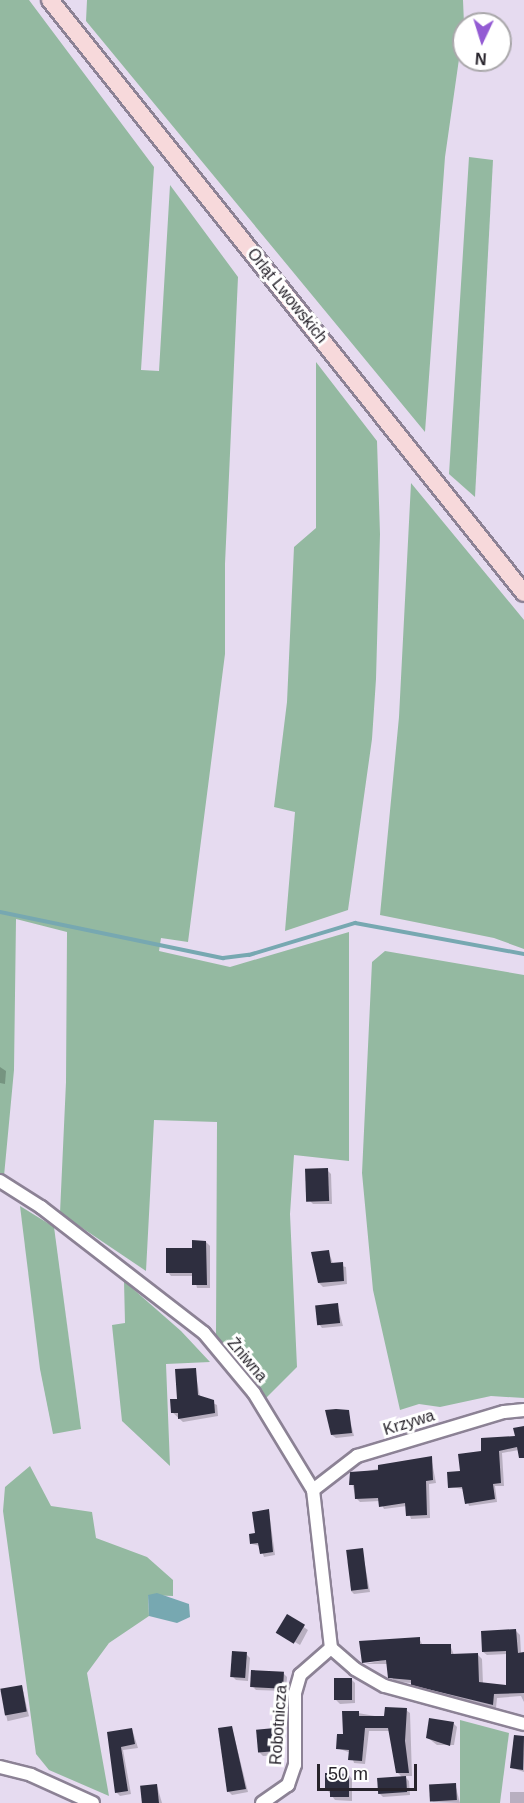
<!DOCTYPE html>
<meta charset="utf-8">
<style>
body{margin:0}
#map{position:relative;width:524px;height:1803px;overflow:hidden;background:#e6dbf0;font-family:Helvetica,sans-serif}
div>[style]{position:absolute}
.green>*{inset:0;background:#94b9a1}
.water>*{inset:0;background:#77a8b1}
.shadow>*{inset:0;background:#0003;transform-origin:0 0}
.stream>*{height:4px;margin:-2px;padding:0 2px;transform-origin:2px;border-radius:2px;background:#77a8b1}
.building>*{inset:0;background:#2e2e3f;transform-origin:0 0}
.roads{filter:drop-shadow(2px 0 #8c8295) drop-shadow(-2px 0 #8c8295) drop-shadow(0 2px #8c8295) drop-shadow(0 -2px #8c8295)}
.street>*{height:12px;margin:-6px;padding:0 6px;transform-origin:6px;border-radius:6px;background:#fff}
.secondary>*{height:16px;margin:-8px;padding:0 8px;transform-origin:8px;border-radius:8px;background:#f7d9db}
span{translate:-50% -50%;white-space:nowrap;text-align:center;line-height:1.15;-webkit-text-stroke:6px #fff;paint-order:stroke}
.street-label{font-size:16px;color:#27232b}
.north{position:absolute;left:452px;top:12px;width:60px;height:60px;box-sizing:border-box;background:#fff;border:2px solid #a9a7aa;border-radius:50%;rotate:184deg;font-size:16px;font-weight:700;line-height:24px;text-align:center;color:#27232b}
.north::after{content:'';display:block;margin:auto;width:21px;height:27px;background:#935bd3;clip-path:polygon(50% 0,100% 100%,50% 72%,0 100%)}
.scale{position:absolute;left:317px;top:1764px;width:100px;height:27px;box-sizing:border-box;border:3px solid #27232b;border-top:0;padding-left:8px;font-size:18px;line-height:21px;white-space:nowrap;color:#27232b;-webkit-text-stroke:4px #fff;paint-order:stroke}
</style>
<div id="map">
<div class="green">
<div style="clip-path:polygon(0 0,29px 0,154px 167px,141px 370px,159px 371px,170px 185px,238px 277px,225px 564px,225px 654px,188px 942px,161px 938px,159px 951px,230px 967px,349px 932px,349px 1161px,294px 1155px,290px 1214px,297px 1367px,266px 1398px,216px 1335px,217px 1122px,154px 1120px,146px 1271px,60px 1213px,66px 1082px,67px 932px,16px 919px,14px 1070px,4px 1176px,0 1174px)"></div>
<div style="clip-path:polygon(87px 0,463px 0,464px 24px,445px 157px,425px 432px,86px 21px)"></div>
<div style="clip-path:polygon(469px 157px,493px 160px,475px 497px,449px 474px)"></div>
<div style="clip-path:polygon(316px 362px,377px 441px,380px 534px,376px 679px,372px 739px,348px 910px,285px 931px,295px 812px,274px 807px,287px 702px,294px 547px,316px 528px)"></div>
<div style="clip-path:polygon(411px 483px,524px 620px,524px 949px,494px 938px,380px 915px,399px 717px)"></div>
<div style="clip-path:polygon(385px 951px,524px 975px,524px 1398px,491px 1396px,440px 1407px,419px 1404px,400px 1410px,373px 1290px,362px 1173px,372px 962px)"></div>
<div style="clip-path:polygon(20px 1206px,54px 1227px,81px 1429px,53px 1434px,40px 1369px)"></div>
<div style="clip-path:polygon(124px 1281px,181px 1331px,210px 1362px,166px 1364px,170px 1466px,122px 1421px,112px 1325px,125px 1323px)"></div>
<div style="clip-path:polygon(30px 1466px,51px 1506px,92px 1512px,96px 1538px,147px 1557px,173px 1580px,173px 1596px,148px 1595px,149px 1616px,109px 1643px,87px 1673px,109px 1796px,49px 1770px,36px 1754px,3px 1511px,5px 1487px)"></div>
<div style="clip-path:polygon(460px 1720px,509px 1733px,500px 1803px,460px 1803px)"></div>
</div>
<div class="water">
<div style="clip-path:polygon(157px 1593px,189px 1604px,190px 1617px,177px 1623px,149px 1616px,148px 1595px)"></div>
</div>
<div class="shadow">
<div style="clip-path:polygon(0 1067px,6px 1071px,5px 1084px,0 1083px)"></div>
<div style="clip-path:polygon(327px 1170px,331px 1174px,332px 1204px,313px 1204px,309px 1200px)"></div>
<div style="clip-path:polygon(206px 1242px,210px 1246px,210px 1288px,197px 1288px,194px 1276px,171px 1276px,168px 1272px)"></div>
<div style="clip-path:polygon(329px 1252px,333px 1264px,346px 1267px,347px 1284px,323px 1287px,319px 1283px)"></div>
<div style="clip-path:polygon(337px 1304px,343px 1326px,322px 1328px,319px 1324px)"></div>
<div style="clip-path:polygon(195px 1369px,200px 1397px,217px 1405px,218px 1416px,183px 1422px,172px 1412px)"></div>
<div style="clip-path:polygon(348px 1412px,354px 1436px,336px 1438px,332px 1435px)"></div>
<div style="clip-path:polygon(516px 1438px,524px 1440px,524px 1449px,502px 1453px,504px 1486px,495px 1486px,497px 1502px,469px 1506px,464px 1489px,449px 1487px,483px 1452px)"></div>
<div style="clip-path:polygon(431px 1457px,436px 1483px,429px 1484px,430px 1518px,411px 1519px,407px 1506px,384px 1509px,380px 1501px,360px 1502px,356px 1498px,350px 1475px)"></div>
<div style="clip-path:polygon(269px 1511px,275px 1555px,264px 1557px,260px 1546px,252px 1544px)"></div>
<div style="clip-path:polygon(362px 1549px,370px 1592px,354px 1594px,351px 1591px)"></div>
<div style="clip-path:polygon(287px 1616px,308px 1630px,300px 1645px,280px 1633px)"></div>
<div style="clip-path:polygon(516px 1631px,520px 1635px,521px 1654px,524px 1654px,524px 1702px,521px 1696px,497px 1698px,496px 1708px,417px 1688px,413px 1683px,394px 1682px,388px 1664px,365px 1664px,393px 1658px,363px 1662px,361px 1642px,419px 1638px,423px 1646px,450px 1645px,454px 1655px,478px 1655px,482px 1659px,483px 1684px,507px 1686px,507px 1654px,487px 1655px,483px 1652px,482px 1632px)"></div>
<div style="clip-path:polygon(246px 1654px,250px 1658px,248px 1681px,236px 1680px,232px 1676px)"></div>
<div style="clip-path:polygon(283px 1673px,287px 1677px,286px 1691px,256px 1690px,252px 1686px)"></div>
<div style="clip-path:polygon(351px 1679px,355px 1683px,355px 1703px,340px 1704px,336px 1700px)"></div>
<div style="left:22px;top:1686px;width:31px;height:22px;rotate:77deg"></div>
<div style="clip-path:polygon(406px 1710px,410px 1713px,412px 1776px,404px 1776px,409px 1781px,410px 1795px,383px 1797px,379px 1793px,403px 1778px,398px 1773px,390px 1731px,369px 1731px,365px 1764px,354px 1763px,351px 1753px,337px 1748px,358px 1713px,386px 1718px)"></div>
<div style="clip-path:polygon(453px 1723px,457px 1727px,454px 1745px,437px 1745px,428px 1738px)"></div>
<div style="clip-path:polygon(232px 1728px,248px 1792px,232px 1795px,228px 1791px)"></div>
<div style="clip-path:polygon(132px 1729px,138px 1748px,123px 1750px,131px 1794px,120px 1796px,116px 1792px,109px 1733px)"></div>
<div style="clip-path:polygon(275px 1730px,280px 1755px,263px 1756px,259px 1752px)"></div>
<div style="clip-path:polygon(516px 1736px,524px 1737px,524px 1772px,512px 1768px)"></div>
<div style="clip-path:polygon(349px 1775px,352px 1779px,352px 1801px,335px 1800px,326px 1788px)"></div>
<div style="clip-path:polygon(455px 1784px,460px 1803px,432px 1802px)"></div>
<div style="clip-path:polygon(157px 1786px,162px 1803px,144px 1803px)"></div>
<div style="left:510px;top:1792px;width:14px;height:11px"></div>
</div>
<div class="stream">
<div style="left:0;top:912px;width:228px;rotate:11.7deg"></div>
<div style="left:223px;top:958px;width:26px;rotate:-7deg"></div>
<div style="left:249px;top:955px;width:111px;rotate:-16.8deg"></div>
<div style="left:355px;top:923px;width:172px;rotate:10.4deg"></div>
</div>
<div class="building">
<div style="left:328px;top:1168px;width:33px;height:23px;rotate:88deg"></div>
<div style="clip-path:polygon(192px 1240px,206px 1241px,207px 1285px,192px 1285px,192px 1273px,166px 1273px,166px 1248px,192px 1248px)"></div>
<div style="clip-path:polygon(329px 1250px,331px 1263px,343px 1262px,344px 1281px,318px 1283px,311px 1252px)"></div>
<div style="left:338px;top:1303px;width:20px;height:23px;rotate:84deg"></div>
<div style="clip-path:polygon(196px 1368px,198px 1395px,214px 1400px,215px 1413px,178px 1419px,178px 1413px,171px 1413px,170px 1399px,177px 1399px,175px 1369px)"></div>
<div style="clip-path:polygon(336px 1409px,349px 1410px,352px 1433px,331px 1435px,325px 1410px)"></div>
<div style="clip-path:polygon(524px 1426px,524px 1458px,519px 1458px,517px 1447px,499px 1451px,501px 1483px,493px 1484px,495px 1499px,465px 1504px,462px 1487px,448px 1488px,447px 1472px,460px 1471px,458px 1454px,481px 1451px,481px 1438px,515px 1436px,513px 1428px)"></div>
<div style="clip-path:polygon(432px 1456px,433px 1480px,426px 1481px,427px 1515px,406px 1516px,405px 1503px,379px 1507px,378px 1498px,355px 1499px,354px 1485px,349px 1485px,350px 1472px,378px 1470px,378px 1465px)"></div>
<div style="clip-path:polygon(269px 1509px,273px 1552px,260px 1554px,258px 1543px,250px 1544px,249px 1534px,255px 1533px,252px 1512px)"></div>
<div style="left:363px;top:1548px;width:41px;height:17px;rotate:83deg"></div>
<div style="left:287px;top:1614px;width:21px;height:22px;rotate:31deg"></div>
<div style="clip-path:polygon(516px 1629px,518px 1653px,524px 1652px,524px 1693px,494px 1694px,493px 1705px,411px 1685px,411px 1680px,388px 1678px,386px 1660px,362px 1663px,359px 1641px,420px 1637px,420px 1644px,451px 1644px,451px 1654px,478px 1653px,479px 1682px,506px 1685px,506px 1651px,482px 1652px,481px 1631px)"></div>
<div style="left:232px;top:1651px;width:15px;height:26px;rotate:4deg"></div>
<div style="left:251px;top:1670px;width:33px;height:17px;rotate:3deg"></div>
<div style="left:334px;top:1678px;width:18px;height:22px"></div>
<div style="left:22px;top:1685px;width:27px;height:22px;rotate:80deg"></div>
<div style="clip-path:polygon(385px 1707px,407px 1708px,405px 1741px,409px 1773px,396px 1773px,388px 1728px,365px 1728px,362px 1761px,348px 1760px,349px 1750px,336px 1749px,337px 1734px,343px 1734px,342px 1711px,359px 1711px,359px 1716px,384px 1716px)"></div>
<div style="clip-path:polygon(429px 1718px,454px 1722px,450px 1746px,426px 1738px)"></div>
<div style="clip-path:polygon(232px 1726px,246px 1789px,227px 1792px,218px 1728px)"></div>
<div style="clip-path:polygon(132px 1728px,135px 1744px,121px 1747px,128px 1791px,115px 1793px,107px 1732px)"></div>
<div style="left:275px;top:1728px;width:23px;height:19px;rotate:85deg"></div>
<div style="clip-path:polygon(514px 1735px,524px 1736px,523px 1770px,510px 1768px)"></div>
<div style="clip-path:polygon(325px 1773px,349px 1774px,349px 1797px,330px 1797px,330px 1789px,325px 1788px)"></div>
<div style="left:406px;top:1776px;width:16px;height:29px;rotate:86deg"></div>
<div style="left:456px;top:1783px;width:17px;height:27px;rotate:87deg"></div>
<div style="left:157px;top:1784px;width:19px;height:17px;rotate:84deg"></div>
</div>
<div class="roads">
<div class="street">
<div style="left:0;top:1181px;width:49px;rotate:32.4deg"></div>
<div style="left:41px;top:1207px;width:206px;rotate:37.7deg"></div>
<div style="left:204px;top:1333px;width:78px;rotate:50.2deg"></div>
<div style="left:254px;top:1393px;width:114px;rotate:58.7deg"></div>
<div style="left:313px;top:1490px;width:159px;rotate:83.5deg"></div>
<div style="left:313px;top:1490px;width:56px;rotate:-37.7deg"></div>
<div style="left:357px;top:1456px;width:153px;rotate:-16.7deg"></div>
<div style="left:504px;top:1412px;width:20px;rotate:-6deg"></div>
<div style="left:331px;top:1648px;width:32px;rotate:41deg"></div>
<div style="left:355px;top:1669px;width:34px;rotate:30deg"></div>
<div style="left:385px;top:1686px;width:144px;rotate:15.3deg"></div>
<div style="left:0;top:1767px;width:32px;rotate:14deg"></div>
<div style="left:31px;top:1775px;width:68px;rotate:24.3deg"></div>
<div style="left:262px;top:1803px;width:32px;rotate:-35deg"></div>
<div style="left:288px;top:1785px;width:21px;rotate:-71deg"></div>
<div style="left:295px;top:1765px;width:72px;rotate:-90deg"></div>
<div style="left:295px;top:1693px;width:19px;rotate:-74deg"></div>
<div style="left:300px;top:1675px;width:41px;rotate:-41.1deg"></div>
</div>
<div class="secondary">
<div style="left:50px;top:0;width:759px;rotate:51.36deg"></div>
</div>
</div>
<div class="street-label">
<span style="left:287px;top:296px;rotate:51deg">Orląt Lwowskich</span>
<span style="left:247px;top:1360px;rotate:50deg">Żniwna</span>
<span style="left:409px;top:1423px;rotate:-17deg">Krzywa</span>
<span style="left:279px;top:1725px;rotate:-86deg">Robotnicza</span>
</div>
<div class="north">N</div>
<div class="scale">50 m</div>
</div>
